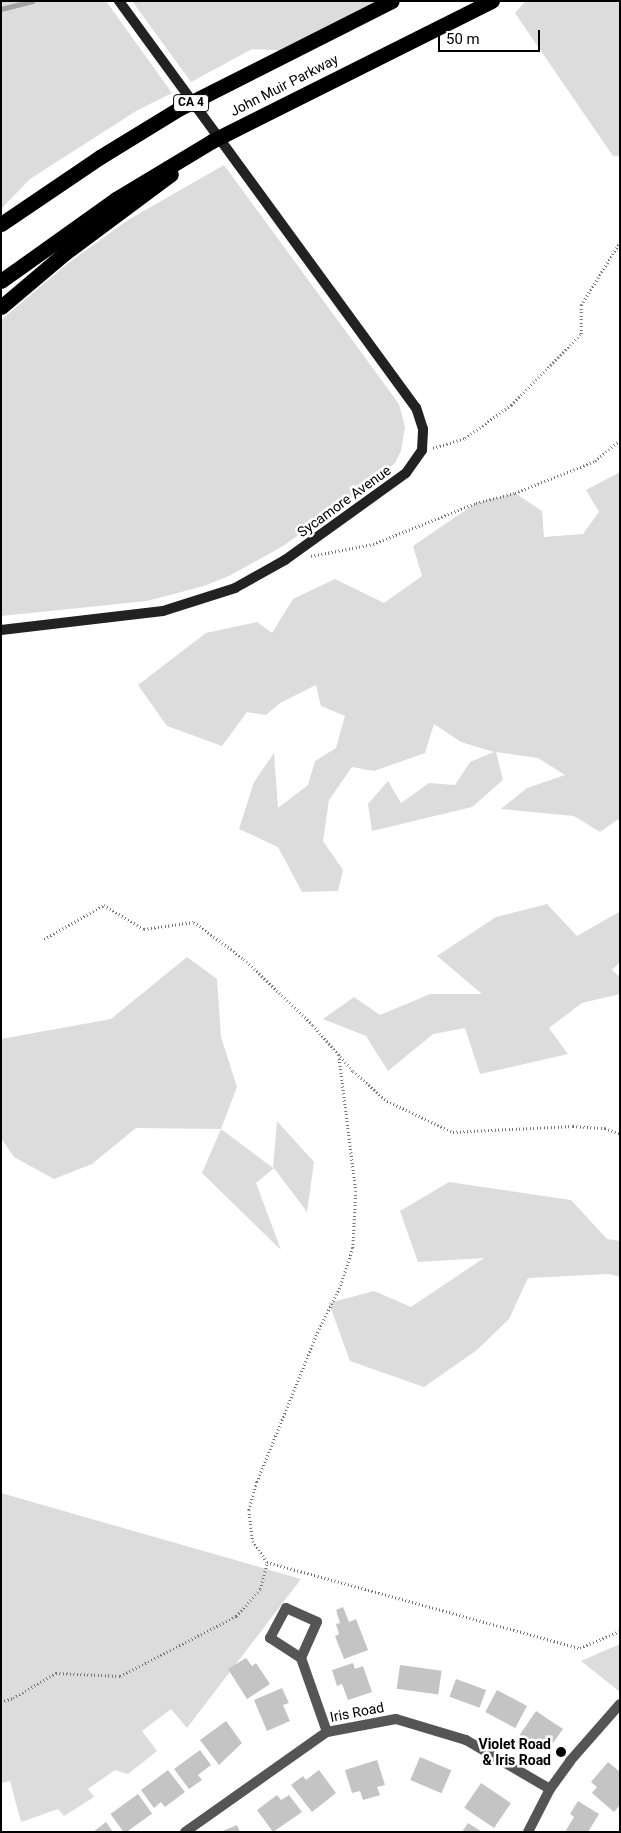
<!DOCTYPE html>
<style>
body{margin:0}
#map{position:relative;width:621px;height:1833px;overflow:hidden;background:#fff;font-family:Roboto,sans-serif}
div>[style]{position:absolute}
.green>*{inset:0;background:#dcdcdc}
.stream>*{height:4.5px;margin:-2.25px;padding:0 2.25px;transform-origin:2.25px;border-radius:2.25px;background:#a3a3a3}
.building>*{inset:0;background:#c4c4c4;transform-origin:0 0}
.path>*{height:2.5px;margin-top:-1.25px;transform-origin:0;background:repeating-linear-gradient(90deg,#777 0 1px,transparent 0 3.5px)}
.street>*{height:10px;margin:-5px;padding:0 5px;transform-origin:5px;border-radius:5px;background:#555}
.secondary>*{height:10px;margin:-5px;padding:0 5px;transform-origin:5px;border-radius:5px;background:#222}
.highway>*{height:15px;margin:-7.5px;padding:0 7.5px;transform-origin:7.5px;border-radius:7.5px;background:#000}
.dots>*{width:14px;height:14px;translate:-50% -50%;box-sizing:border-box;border:2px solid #fff;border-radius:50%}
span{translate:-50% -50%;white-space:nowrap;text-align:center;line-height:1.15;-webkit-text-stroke:5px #fff;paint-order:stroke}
.shield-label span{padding:1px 4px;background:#fff;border:1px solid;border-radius:4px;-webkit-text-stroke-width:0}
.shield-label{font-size:12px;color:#000;font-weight:700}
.street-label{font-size:14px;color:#000}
.poi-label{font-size:14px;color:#000;font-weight:700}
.right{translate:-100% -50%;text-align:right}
.frame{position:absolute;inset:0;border:2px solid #000;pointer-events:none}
.scale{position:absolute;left:438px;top:30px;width:102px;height:22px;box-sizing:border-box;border:2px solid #000;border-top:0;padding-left:6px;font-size:15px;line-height:18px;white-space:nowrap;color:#000;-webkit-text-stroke:4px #fff;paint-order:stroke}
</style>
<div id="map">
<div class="green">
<div style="clip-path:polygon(1px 1px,106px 1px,172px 93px,136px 111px,30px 179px,1px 209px)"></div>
<div style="clip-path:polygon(132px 1px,394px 1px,290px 51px,252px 49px,191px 82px)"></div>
<div style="clip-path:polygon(526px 1px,620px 1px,620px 156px,613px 156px,515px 13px)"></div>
<div style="clip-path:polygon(224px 165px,399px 404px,405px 427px,401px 451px,395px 463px,370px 484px,283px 546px,231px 575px,204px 586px,147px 601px,1px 616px,1px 320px,67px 264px,128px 220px)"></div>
<div style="clip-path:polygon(620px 472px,620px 818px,600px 832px,574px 816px,501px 809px,527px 788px,565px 775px,538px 758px,496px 752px,503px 780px,472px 807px,372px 831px,368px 804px,388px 781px,401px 803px,429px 783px,455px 785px,470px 762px,494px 752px,461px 742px,434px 724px,425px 753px,374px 771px,352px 767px,329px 800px,323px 841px,343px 870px,338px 891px,302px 892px,278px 847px,239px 829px,254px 782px,274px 753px,278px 808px,308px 785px,315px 761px,336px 748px,345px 716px,321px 706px,316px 685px,280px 703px,266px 715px,247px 712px,222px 746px,167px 726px,138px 685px,206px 633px,257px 622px,272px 633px,293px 599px,335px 579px,384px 603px,422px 576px,413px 546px,476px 503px,515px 493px,542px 511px,544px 537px,583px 534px,599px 512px,586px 490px)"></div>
<div style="clip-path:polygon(547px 904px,577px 936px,619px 912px,620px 907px,620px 962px,612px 970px,620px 977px,620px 994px,582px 1003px,549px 1028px,568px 1054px,480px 1074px,465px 1028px,433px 1034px,388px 1071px,366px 1036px,323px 1019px,354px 997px,380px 1015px,430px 994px,482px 994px,437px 956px,496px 917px)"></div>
<div style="clip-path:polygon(187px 957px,217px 979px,221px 1037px,237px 1087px,221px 1129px,273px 1168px,277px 1121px,314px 1162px,307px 1212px,274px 1168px,256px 1183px,281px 1250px,202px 1173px,221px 1129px,136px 1128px,92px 1164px,54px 1179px,14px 1157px,1px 1138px,1px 1039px,111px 1019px)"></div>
<div style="clip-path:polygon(449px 1182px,571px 1200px,607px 1239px,620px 1241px,620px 1277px,609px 1274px,528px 1278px,509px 1319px,477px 1350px,424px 1387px,350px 1361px,329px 1303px,374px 1291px,411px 1307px,484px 1258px,418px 1262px,400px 1211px)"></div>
<div style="clip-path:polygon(1px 1493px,301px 1579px,187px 1728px,171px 1709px,142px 1731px,157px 1751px,128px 1774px,115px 1770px,88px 1789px,94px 1797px,64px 1816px,58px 1809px,21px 1822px,10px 1781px,1px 1783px)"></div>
<div style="clip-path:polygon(620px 1644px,620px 1692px,581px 1661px)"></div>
</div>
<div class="stream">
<div style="left:1px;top:9px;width:32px;rotate:-14deg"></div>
</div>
<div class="building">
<div style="clip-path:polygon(343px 1607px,349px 1622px,356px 1619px,368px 1650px,344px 1659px,335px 1636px,339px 1634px,336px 1624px,340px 1623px,336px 1610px)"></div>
<div style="clip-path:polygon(246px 1658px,252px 1666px,256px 1663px,270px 1684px,247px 1699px,228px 1669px)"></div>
<div style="clip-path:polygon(353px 1663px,355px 1669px,363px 1666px,372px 1692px,348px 1700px,342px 1684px,337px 1686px,332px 1670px)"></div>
<div style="left:400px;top:1665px;width:42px;height:24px;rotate:8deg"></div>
<div style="left:456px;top:1679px;width:32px;height:19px;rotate:20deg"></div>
<div style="clip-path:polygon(282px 1688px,289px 1703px,283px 1705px,290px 1721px,267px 1731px,254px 1700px)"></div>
<div style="left:497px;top:1690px;width:34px;height:25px;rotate:28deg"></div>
<div style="clip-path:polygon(536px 1711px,563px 1729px,548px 1750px,535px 1740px,531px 1745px,519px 1736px)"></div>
<div style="clip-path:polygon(226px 1721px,242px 1743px,219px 1765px,200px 1740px)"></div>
<div style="clip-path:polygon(200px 1750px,211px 1765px,198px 1775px,202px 1780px,189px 1789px,174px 1769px)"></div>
<div style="left:420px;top:1757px;width:34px;height:25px;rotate:23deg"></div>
<div style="clip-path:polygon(377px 1760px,385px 1785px,377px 1787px,380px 1795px,363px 1800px,360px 1791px,352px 1793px,345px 1770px)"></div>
<div style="clip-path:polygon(608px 1762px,620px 1772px,620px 1805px,614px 1812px,592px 1793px,597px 1787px,591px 1782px)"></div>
<div style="clip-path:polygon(168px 1770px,185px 1792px,165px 1807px,161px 1802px,154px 1808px,141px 1790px)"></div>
<div style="clip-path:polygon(319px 1770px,336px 1793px,312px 1812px,291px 1785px,303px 1776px,306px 1780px)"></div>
<div style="left:481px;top:1783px;width:36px;height:30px;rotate:34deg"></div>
<div style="left:138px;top:1794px;width:24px;height:34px;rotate:54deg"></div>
<div style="clip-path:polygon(277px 1795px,281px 1800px,289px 1795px,302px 1812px,273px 1832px,257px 1810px)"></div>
<div style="clip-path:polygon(578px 1801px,599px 1814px,588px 1832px,565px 1832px,574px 1817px,570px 1814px)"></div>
<div style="clip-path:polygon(106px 1822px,113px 1832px,93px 1832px)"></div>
<div style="clip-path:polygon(468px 1823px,482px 1832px,462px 1832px)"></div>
<div style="clip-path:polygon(237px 1825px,240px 1832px,220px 1832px)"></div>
</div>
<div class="path">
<div style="left:433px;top:448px;width:34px;rotate:-17deg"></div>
<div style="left:465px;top:438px;width:57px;rotate:-35.7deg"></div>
<div style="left:511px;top:405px;width:100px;rotate:-45.4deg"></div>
<div style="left:581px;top:334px;width:29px;rotate:-90deg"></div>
<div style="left:581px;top:305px;width:74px;rotate:-58.2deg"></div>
<div style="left:311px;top:556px;width:63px;rotate:-11deg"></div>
<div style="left:373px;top:544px;width:111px;rotate:-21.7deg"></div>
<div style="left:476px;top:503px;width:40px;rotate:-14.4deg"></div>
<div style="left:515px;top:493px;width:86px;rotate:-21.8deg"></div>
<div style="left:595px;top:461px;width:33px;rotate:-40deg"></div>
<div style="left:44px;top:939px;width:69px;rotate:-29.5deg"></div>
<div style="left:104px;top:905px;width:47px;rotate:31deg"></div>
<div style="left:144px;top:929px;width:50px;rotate:-8deg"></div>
<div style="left:194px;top:922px;width:62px;rotate:36.5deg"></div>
<div style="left:244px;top:959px;width:95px;rotate:43.7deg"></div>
<div style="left:313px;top:1025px;width:61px;rotate:49deg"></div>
<div style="left:353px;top:1071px;width:45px;rotate:41.4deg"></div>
<div style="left:387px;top:1101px;width:73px;rotate:25.2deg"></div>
<div style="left:453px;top:1132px;width:120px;rotate:-2.9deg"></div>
<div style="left:573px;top:1126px;width:32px;rotate:4deg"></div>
<div style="left:605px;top:1128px;width:16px;rotate:22deg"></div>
<div style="left:339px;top:1055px;width:137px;rotate:82.9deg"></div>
<div style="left:356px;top:1191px;width:57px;rotate:93deg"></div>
<div style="left:353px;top:1248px;width:42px;rotate:108deg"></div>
<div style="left:340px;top:1288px;width:49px;rotate:116.6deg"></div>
<div style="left:318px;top:1332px;width:162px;rotate:112.1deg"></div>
<div style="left:257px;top:1482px;width:29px;rotate:106deg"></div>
<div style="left:249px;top:1510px;width:31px;rotate:83deg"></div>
<div style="left:253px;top:1541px;width:25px;rotate:56deg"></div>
<div style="left:267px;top:1562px;width:325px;rotate:15.4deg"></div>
<div style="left:580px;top:1648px;width:43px;rotate:-23deg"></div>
<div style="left:1px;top:1702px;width:13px;rotate:-18deg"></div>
<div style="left:13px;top:1698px;width:50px;rotate:-30.2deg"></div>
<div style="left:56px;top:1673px;width:64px;rotate:2.7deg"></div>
<div style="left:120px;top:1676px;width:131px;rotate:-27.3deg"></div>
<div style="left:236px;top:1616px;width:36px;rotate:-48deg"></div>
<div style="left:260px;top:1589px;width:28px;rotate:-75deg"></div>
</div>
<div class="street">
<div style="left:286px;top:1608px;width:34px;rotate:24deg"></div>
<div style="left:317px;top:1622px;width:39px;rotate:114deg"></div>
<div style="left:301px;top:1658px;width:37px;rotate:-147deg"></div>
<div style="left:270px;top:1638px;width:34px;rotate:-62deg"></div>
<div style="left:301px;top:1658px;width:78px;rotate:70.6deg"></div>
<div style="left:185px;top:1832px;width:174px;rotate:-35.2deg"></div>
<div style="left:327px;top:1732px;width:70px;rotate:-10.7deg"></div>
<div style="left:396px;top:1719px;width:73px;rotate:16.7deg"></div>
<div style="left:466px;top:1740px;width:97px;rotate:30.3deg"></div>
<div style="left:528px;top:1832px;width:48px;rotate:-62.9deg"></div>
<div style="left:550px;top:1789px;width:34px;rotate:-54deg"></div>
<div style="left:570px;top:1761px;width:76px;rotate:-48.7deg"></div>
</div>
<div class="secondary">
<div style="left:1px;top:630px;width:163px;rotate:-6.7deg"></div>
<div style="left:163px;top:611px;width:76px;rotate:-17.7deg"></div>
<div style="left:235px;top:588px;width:57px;rotate:-29.2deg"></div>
<div style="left:285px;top:560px;width:149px;rotate:-35.7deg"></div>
<div style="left:406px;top:473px;width:28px;rotate:-55deg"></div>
<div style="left:422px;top:450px;width:21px;rotate:-87deg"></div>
<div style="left:423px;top:429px;width:22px;rotate:-108deg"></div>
<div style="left:416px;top:408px;width:504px;rotate:-126.12deg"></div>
</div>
<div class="highway">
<div style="left:1px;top:224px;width:120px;rotate:-34.1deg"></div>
<div style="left:100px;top:157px;width:94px;rotate:-31.5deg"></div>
<div style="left:180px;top:108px;width:237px;rotate:-26.8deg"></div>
<div style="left:1px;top:281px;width:141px;rotate:-35.5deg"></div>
<div style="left:116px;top:199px;width:112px;rotate:-31.1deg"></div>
<div style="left:212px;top:141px;width:313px;rotate:-26.6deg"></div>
<div style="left:1px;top:307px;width:84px;rotate:-40.2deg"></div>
<div style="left:65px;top:253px;width:132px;rotate:-36.7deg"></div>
</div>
<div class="dots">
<div style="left:561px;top:1752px;background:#000"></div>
</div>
<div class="shield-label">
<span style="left:191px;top:103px">CA 4</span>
</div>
<div class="street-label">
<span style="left:284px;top:85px;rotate:-27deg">John Muir Parkway</span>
<span style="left:344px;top:501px;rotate:-36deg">Sycamore Avenue</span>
<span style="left:357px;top:1712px;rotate:-11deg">Iris Road</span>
</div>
<div class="poi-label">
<span class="right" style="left:551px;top:1752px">Violet Road<br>&amp; Iris Road</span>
</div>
<div class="frame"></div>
<div class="scale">50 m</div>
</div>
